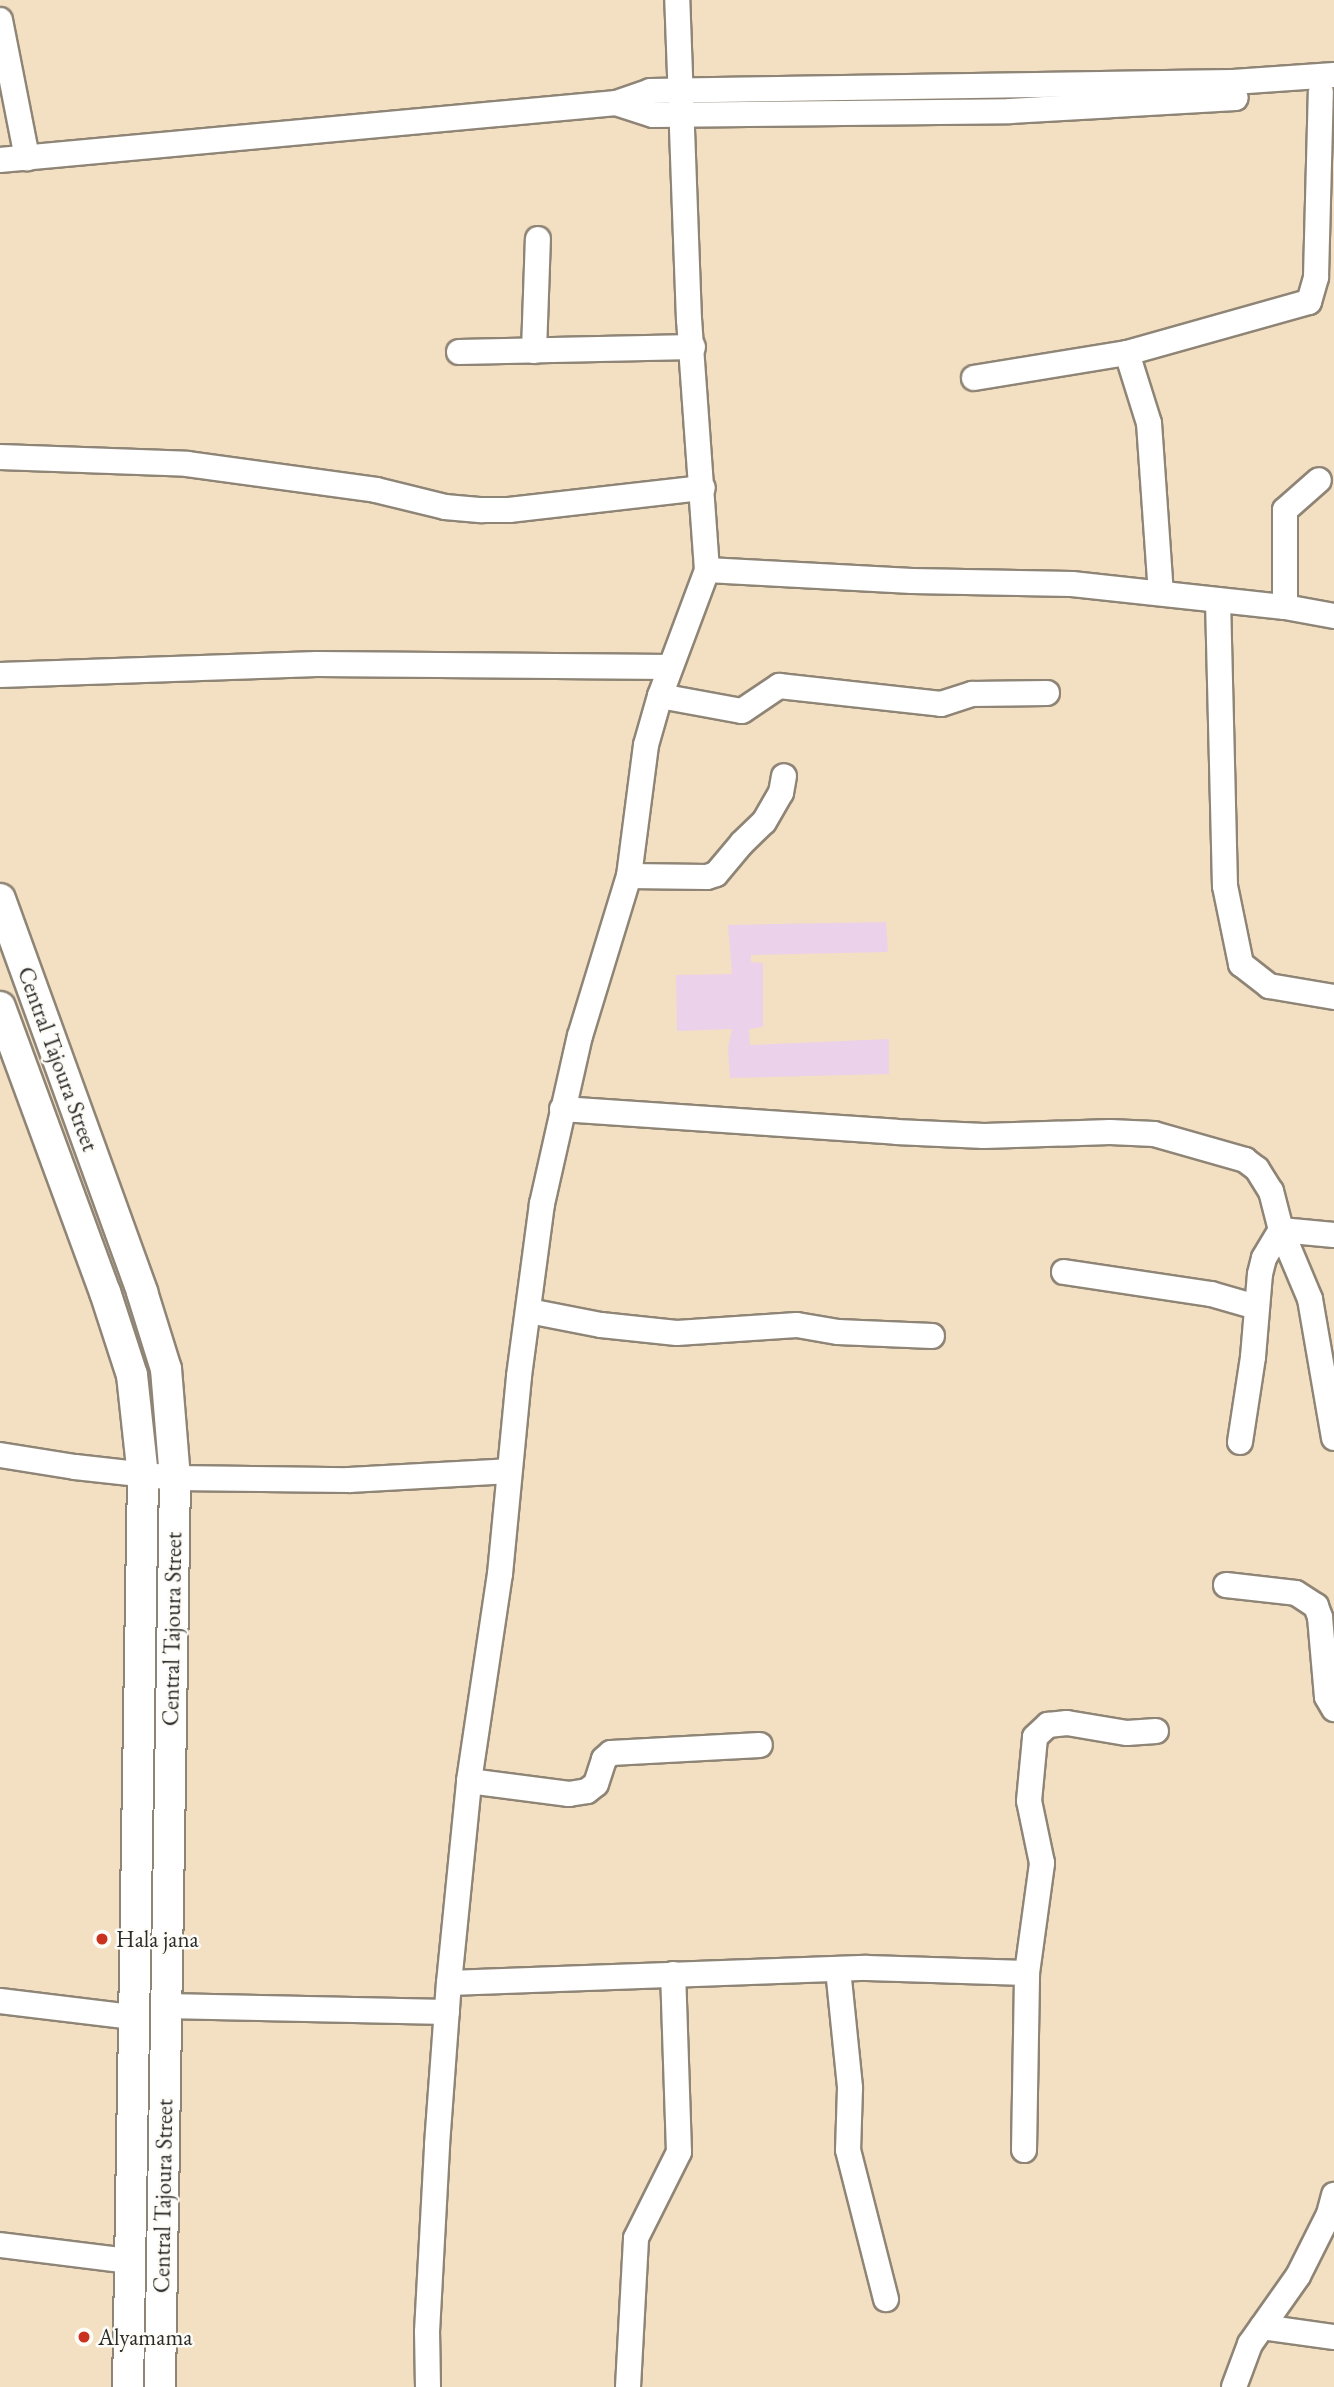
<!DOCTYPE html>
<style>
body{margin:0}
#map{position:relative;width:1334px;height:2387px;overflow:hidden;background:#f3dfc2;font-family:"EB Garamond",serif}
div>[style]{position:absolute}
.built>*{inset:0;background:#ecd1ea}
.roads{filter:drop-shadow(2px 0 #8f8576) drop-shadow(-2px 0 #8f8576) drop-shadow(0 2px #8f8576) drop-shadow(0 -2px #8f8576)}
.minor>*{height:24px;margin:-12px;padding:0 12px;transform-origin:12px;border-radius:12px;background:#fff}
.major>*{height:30px;margin:-15px;padding:0 15px;transform-origin:15px;border-radius:15px;background:#fff}
.dots>*{width:19px;height:19px;translate:-50% -50%;box-sizing:border-box;border:4px solid #fdfcf7;border-radius:50%}
span{translate:-50% -50%;white-space:nowrap;text-align:center;line-height:1.15;-webkit-text-stroke:5px #fdfcf7;paint-order:stroke}
.street-label{font-size:23px;color:#2b2b2b}
.poi-label{font-size:23px;color:#2b2b2b}
.left{translate:0 -50%;text-align:left}
</style>
<div id="map">
<div class="built">
<div style="clip-path:polygon(886px 922px,888px 952px,751px 955px,751px 962px,763px 963px,763px 1027px,749px 1029px,750px 1045px,889px 1039px,889px 1074px,730px 1078px,728px 1048px,732px 1029px,677px 1031px,676px 975px,732px 974px,728px 925px)"></div>
</div>
<div class="roads">
<div class="minor">
<div style="left:0;top:20px;width:141px;rotate:78.9deg"></div>
<div style="left:616px;top:103px;width:39px;rotate:18deg"></div>
<div style="left:653px;top:115px;width:357px;rotate:-0.6deg"></div>
<div style="left:1010px;top:111px;width:226px;rotate:-3.3deg"></div>
<div style="left:0;top:160px;width:619px;rotate:-5.29deg"></div>
<div style="left:616px;top:103px;width:36px;rotate:-19deg"></div>
<div style="left:650px;top:91px;width:583px;rotate:-0.88deg"></div>
<div style="left:1233px;top:82px;width:101px;rotate:-4deg"></div>
<div style="left:534px;top:351px;width:112px;rotate:-88deg"></div>
<div style="left:459px;top:352px;width:234px;rotate:-1.2deg"></div>
<div style="left:1127px;top:353px;width:73px;rotate:72.6deg"></div>
<div style="left:1149px;top:423px;width:170px;rotate:86deg"></div>
<div style="left:974px;top:378px;width:155px;rotate:-9.3deg"></div>
<div style="left:1127px;top:353px;width:189px;rotate:-15.7deg"></div>
<div style="left:1309px;top:302px;width:26px;rotate:-74deg"></div>
<div style="left:1316px;top:277px;width:185px;rotate:-88.5deg"></div>
<div style="left:0;top:457px;width:187px;rotate:2.1deg"></div>
<div style="left:187px;top:464px;width:191px;rotate:7.8deg"></div>
<div style="left:376px;top:490px;width:71px;rotate:13.8deg"></div>
<div style="left:445px;top:507px;width:37px;rotate:5deg"></div>
<div style="left:482px;top:510px;width:27px"></div>
<div style="left:509px;top:510px;width:195px;rotate:-6.5deg"></div>
<div style="left:707px;top:570px;width:205px;rotate:3.1deg"></div>
<div style="left:912px;top:581px;width:160px;rotate:1.1deg"></div>
<div style="left:1072px;top:584px;width:214px;rotate:6.2deg"></div>
<div style="left:1285px;top:607px;width:50px;rotate:10.4deg"></div>
<div style="left:1218px;top:600px;width:286px;rotate:88.6deg"></div>
<div style="left:1225px;top:886px;width:80px;rotate:78.4deg"></div>
<div style="left:1241px;top:964px;width:36px;rotate:38deg"></div>
<div style="left:1269px;top:986px;width:66px;rotate:9.6deg"></div>
<div style="left:1285px;top:607px;width:97px;rotate:-90deg"></div>
<div style="left:1285px;top:510px;width:45px;rotate:-41.4deg"></div>
<div style="left:0;top:675px;width:317px;rotate:-2deg"></div>
<div style="left:317px;top:664px;width:353px;rotate:0.5deg"></div>
<div style="left:660px;top:696px;width:83px;rotate:10.4deg"></div>
<div style="left:742px;top:711px;width:45px;rotate:-34deg"></div>
<div style="left:779px;top:686px;width:163px;rotate:6.3deg"></div>
<div style="left:941px;top:704px;width:33px;rotate:-18deg"></div>
<div style="left:972px;top:694px;width:75px;rotate:-0.8deg"></div>
<div style="left:629px;top:876px;width:78px;rotate:0.7deg"></div>
<div style="left:707px;top:877px;width:9px;rotate:-18deg"></div>
<div style="left:716px;top:874px;width:40px;rotate:-50deg"></div>
<div style="left:742px;top:843px;width:30px;rotate:-44deg"></div>
<div style="left:764px;top:822px;width:34px;rotate:-60deg"></div>
<div style="left:781px;top:793px;width:17px;rotate:-80deg"></div>
<div style="left:562px;top:1109px;width:335px;rotate:3.9deg"></div>
<div style="left:896px;top:1132px;width:88px;rotate:2.6deg"></div>
<div style="left:984px;top:1136px;width:126px;rotate:-1.8deg"></div>
<div style="left:1110px;top:1132px;width:44px;rotate:2.6deg"></div>
<div style="left:1154px;top:1134px;width:95px;rotate:15.9deg"></div>
<div style="left:1245px;top:1160px;width:15px;rotate:37deg"></div>
<div style="left:1257px;top:1169px;width:26px;rotate:58deg"></div>
<div style="left:1271px;top:1191px;width:40px;rotate:75.6deg"></div>
<div style="left:1281px;top:1230px;width:75px;rotate:67.2deg"></div>
<div style="left:1310px;top:1299px;width:141px;rotate:80.2deg"></div>
<div style="left:1281px;top:1230px;width:53px;rotate:5.4deg"></div>
<div style="left:1064px;top:1272px;width:149px;rotate:8.5deg"></div>
<div style="left:1211px;top:1294px;width:47px;rotate:16.1deg"></div>
<div style="left:529px;top:1311px;width:73px;rotate:11deg"></div>
<div style="left:601px;top:1325px;width:76px;rotate:6deg"></div>
<div style="left:677px;top:1333px;width:120px;rotate:-3.8deg"></div>
<div style="left:797px;top:1325px;width:42px;rotate:9.7deg"></div>
<div style="left:838px;top:1332px;width:94px;rotate:2.4deg"></div>
<div style="left:1240px;top:1442px;width:86px;rotate:-81.3deg"></div>
<div style="left:1253px;top:1357px;width:83px;rotate:-85.2deg"></div>
<div style="left:1260px;top:1274px;width:16px;rotate:-76deg"></div>
<div style="left:1264px;top:1258px;width:33px;rotate:-59deg"></div>
<div style="left:0;top:1455px;width:76px;rotate:9.1deg"></div>
<div style="left:75px;top:1467px;width:101px;rotate:6.3deg"></div>
<div style="left:175px;top:1478px;width:174px;rotate:0.7deg"></div>
<div style="left:349px;top:1480px;width:159px;rotate:-3.2deg"></div>
<div style="left:1226px;top:1585px;width:70px;rotate:6.5deg"></div>
<div style="left:1296px;top:1593px;width:24px;rotate:33deg"></div>
<div style="left:1316px;top:1606px;width:12px;rotate:70deg"></div>
<div style="left:1320px;top:1617px;width:80px;rotate:85deg"></div>
<div style="left:1327px;top:1697px;width:14px;rotate:60deg"></div>
<div style="left:469px;top:1781px;width:101px;rotate:7.4deg"></div>
<div style="left:569px;top:1794px;width:18px;rotate:-9deg"></div>
<div style="left:587px;top:1791px;width:11px;rotate:-38deg"></div>
<div style="left:596px;top:1784px;width:26px;rotate:-72deg"></div>
<div style="left:604px;top:1759px;width:9px;rotate:-41deg"></div>
<div style="left:611px;top:1753px;width:149px;rotate:-3.1deg"></div>
<div style="left:838px;top:1969px;width:120px;rotate:84.2deg"></div>
<div style="left:850px;top:2088px;width:62px;rotate:91.8deg"></div>
<div style="left:848px;top:2150px;width:154px;rotate:75.7deg"></div>
<div style="left:449px;top:1983px;width:418px;rotate:-2.1deg"></div>
<div style="left:867px;top:1968px;width:160px;rotate:1.8deg"></div>
<div style="left:0;top:2001px;width:134px;rotate:6.9deg"></div>
<div style="left:166px;top:2006px;width:281px;rotate:1.2deg"></div>
<div style="left:1024px;top:2150px;width:177px;rotate:-89deg"></div>
<div style="left:1027px;top:1973px;width:111px;rotate:-82.2deg"></div>
<div style="left:1042px;top:1863px;width:63px;rotate:-101.8deg"></div>
<div style="left:1029px;top:1801px;width:64px;rotate:-84.6deg"></div>
<div style="left:1035px;top:1737px;width:18px;rotate:-43deg"></div>
<div style="left:1048px;top:1725px;width:19px;rotate:-6deg"></div>
<div style="left:1067px;top:1723px;width:61px;rotate:9.5deg"></div>
<div style="left:1127px;top:1733px;width:29px;rotate:-4deg"></div>
<div style="left:0;top:2245px;width:129px;rotate:7.1deg"></div>
<div style="left:1262px;top:2327px;width:73px;rotate:7.9deg"></div>
<div style="left:428px;top:2387px;width:55px;rotate:-91deg"></div>
<div style="left:427px;top:2332px;width:187px;rotate:-86.9deg"></div>
<div style="left:437px;top:2145px;width:162px;rotate:-85.8deg"></div>
<div style="left:449px;top:1983px;width:203px;rotate:-84.3deg"></div>
<div style="left:469px;top:1781px;width:209px;rotate:-81.5deg"></div>
<div style="left:500px;top:1574px;width:199px;rotate:-84.5deg"></div>
<div style="left:519px;top:1376px;width:174px;rotate:-82.4deg"></div>
<div style="left:542px;top:1204px;width:172px;rotate:-77.3deg"></div>
<div style="left:580px;top:1036px;width:167px;rotate:-73deg"></div>
<div style="left:629px;top:876px;width:132px;rotate:-82.6deg"></div>
<div style="left:646px;top:745px;width:51px;rotate:-74.1deg"></div>
<div style="left:660px;top:696px;width:134px;rotate:-69.5deg"></div>
<div style="left:707px;top:570px;width:251px;rotate:-94.1deg"></div>
<div style="left:689px;top:320px;width:320px;rotate:-92.1deg"></div>
<div style="left:628px;top:2387px;width:149px;rotate:-86.9deg"></div>
<div style="left:636px;top:2238px;width:96px;rotate:-63.4deg"></div>
<div style="left:679px;top:2152px;width:178px;rotate:-91.9deg"></div>
<div style="left:1234px;top:2387px;width:46px;rotate:-69.6deg"></div>
<div style="left:1250px;top:2344px;width:83px;rotate:-54.8deg"></div>
<div style="left:1298px;top:2276px;width:69px;rotate:-63.4deg"></div>
<div style="left:1329px;top:2214px;width:20px;rotate:-75deg"></div>
</div>
<div class="major">
<div style="left:0;top:899px;width:418px;rotate:70.1deg"></div>
<div style="left:142px;top:1292px;width:81px;rotate:72.7deg"></div>
<div style="left:166px;top:1369px;width:109px;rotate:85.3deg"></div>
<div style="left:175px;top:1478px;width:909px;rotate:90.95deg"></div>
<div style="left:0;top:1007px;width:304px;rotate:69.8deg"></div>
<div style="left:105px;top:1292px;width:87px;rotate:72deg"></div>
<div style="left:132px;top:1375px;width:102px;rotate:83.8deg"></div>
<div style="left:143px;top:1476px;width:911px;rotate:90.94deg"></div>
</div>
</div>
<div class="dots">
<div style="left:102px;top:1939px;background:#c8321e"></div>
<div style="left:84px;top:2337px;background:#c8321e"></div>
</div>
<div class="street-label">
<span style="left:58px;top:1059px;rotate:70deg">Central Tajoura Street</span>
<span style="left:172px;top:1629px;rotate:-89deg">Central Tajoura Street</span>
<span style="left:163px;top:2196px;rotate:-89deg">Central Tajoura Street</span>
</div>
<div class="poi-label">
<span class="left" style="left:116px;top:1939px">Hala jana</span>
<span class="left" style="left:98px;top:2337px">Alyamama</span>
</div>
</div>
